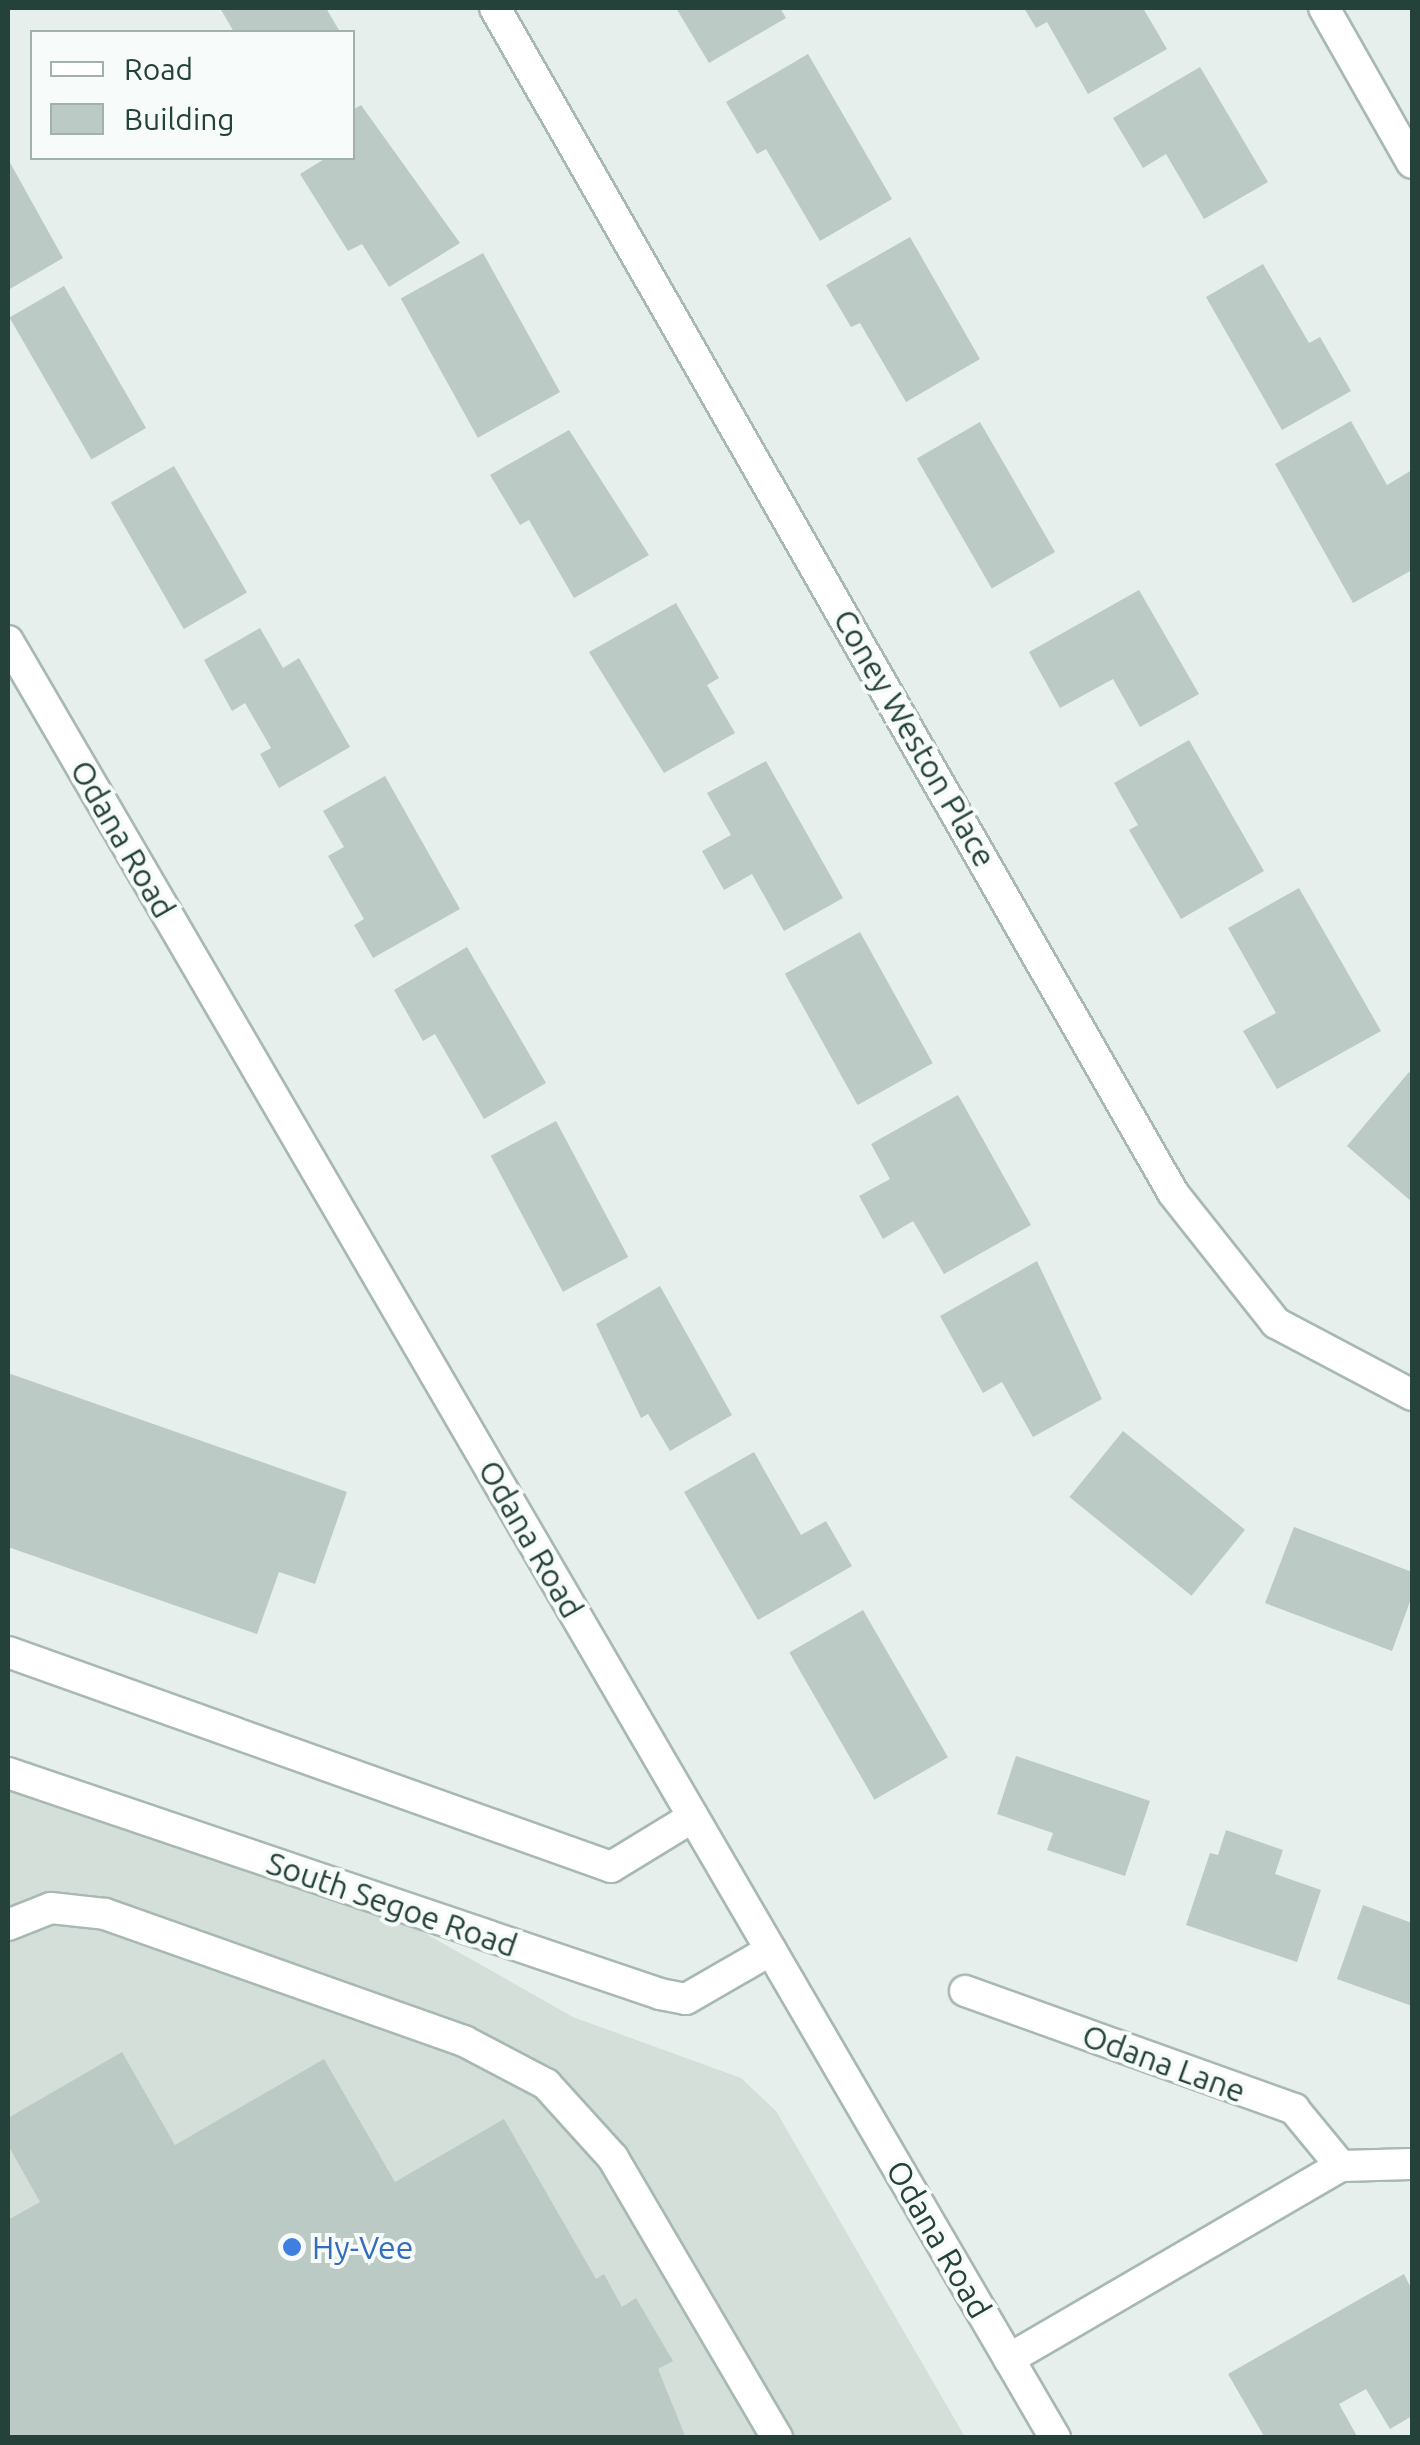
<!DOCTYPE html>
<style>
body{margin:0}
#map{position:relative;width:1420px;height:2445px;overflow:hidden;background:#e6efeb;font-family:Ubuntu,sans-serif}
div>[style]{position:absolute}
.built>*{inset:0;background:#d4dfda}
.building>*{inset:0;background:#bbcac4;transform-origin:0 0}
.roads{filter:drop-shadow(2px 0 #a8b8b2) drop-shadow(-2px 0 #a8b8b2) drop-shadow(0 2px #a8b8b2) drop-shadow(0 -2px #a8b8b2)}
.service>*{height:30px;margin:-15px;padding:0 15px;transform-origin:15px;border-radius:15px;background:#fff}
.minor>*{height:30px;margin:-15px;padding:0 15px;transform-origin:15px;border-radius:15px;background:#fff}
.tertiary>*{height:30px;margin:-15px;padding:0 15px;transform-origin:15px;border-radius:15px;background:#fff}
.dots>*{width:28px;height:28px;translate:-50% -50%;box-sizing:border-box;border:5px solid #f7fbf9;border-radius:50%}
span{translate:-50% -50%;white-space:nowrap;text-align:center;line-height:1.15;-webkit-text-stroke:8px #f7fbf9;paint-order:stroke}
.street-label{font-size:32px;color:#24423a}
.shop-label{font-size:32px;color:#366cbe}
.left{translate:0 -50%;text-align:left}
.frame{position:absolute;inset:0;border:10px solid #24423a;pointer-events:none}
.legend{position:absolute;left:30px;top:30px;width:325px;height:130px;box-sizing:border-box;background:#f7fbf9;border:2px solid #a3b1ad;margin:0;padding:12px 18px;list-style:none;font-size:30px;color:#24423a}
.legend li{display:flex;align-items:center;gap:20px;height:50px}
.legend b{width:50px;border:2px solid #a3b1ad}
</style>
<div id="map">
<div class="built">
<div style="clip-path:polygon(8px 1773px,338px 1884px,573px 2017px,741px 2078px,776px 2111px,965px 2437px,8px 2438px)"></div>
</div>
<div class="building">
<div style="clip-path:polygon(220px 8px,326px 8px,340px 32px,234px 32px)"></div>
<div style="clip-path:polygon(676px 8px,780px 8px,786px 18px,709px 63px)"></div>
<div style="clip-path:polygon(1024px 8px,1143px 8px,1167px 49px,1088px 94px,1047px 22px,1036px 28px)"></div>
<div style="clip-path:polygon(808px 54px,892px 199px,820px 241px,766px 149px,757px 154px,726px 102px)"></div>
<div style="clip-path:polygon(1200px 67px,1268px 182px,1204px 219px,1166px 154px,1143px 168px,1113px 118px)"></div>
<div style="clip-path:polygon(361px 105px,460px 243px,389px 287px,362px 244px,348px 251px,300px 174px,326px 158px,352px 158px,352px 110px)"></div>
<div style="clip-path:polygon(8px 159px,63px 258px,8px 290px)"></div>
<div style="clip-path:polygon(910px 237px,980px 359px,906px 402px,860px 323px,851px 327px,826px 285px)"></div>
<div style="left:483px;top:253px;width:159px;height:94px;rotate:61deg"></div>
<div style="clip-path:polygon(1263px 264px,1309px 343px,1320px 337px,1351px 391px,1282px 430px,1206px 297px)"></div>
<div style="left:64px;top:286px;width:164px;height:63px;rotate:60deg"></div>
<div style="clip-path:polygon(1351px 421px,1387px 485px,1412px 470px,1412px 570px,1353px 603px,1275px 464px)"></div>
<div style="left:980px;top:422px;width:150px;height:73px;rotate:60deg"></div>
<div style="clip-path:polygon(569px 430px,649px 555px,574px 598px,529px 520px,520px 525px,490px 475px)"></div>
<div style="left:174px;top:466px;width:146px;height:73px;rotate:60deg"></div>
<div style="clip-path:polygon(1139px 590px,1199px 694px,1140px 727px,1113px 679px,1060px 708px,1029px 652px)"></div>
<div style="clip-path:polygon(676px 603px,719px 678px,707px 685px,735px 733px,664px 773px,589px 652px)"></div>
<div style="clip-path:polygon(260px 628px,283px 668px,299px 658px,350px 747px,279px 788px,260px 754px,271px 748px,245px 703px,232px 711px,204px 660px)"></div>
<div style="clip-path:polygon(1189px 740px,1264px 871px,1181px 919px,1129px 830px,1138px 825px,1114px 783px)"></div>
<div style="clip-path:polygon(766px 761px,843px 898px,784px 931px,752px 874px,724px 890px,702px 851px,731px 835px,707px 793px)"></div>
<div style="clip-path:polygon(385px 776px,460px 909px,373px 958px,354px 925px,364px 919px,328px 856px,344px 847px,323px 811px)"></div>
<div style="clip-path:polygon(1299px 888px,1381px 1031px,1277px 1089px,1243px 1031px,1276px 1013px,1228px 928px)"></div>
<div style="left:860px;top:932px;width:150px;height:86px;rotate:61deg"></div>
<div style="clip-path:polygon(467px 947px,546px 1083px,484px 1119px,435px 1034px,423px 1041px,394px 990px)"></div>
<div style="clip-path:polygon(1409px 1072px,1412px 1075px,1412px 1202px,1347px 1146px)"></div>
<div style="clip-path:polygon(958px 1095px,1031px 1225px,944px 1274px,913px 1221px,883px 1239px,859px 1196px,890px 1179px,871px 1144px)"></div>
<div style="left:556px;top:1121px;width:154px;height:74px;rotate:62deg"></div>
<div style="clip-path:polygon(1037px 1261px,1102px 1399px,1033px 1437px,1002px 1382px,983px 1393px,940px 1316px)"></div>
<div style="clip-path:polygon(660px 1286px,732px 1415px,670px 1451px,648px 1414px,641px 1418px,596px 1324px)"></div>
<div style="clip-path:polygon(8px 1373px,347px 1492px,315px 1584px,279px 1572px,257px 1634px,8px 1547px)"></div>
<div style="left:1123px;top:1431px;width:157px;height:85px;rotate:39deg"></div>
<div style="clip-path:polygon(754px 1452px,801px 1535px,826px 1521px,852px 1566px,758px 1620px,684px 1492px)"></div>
<div style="clip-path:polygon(1294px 1527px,1412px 1572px,1412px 1596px,1392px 1651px,1265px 1603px)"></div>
<div style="left:863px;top:1610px;width:170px;height:85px;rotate:60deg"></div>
<div style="clip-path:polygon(1016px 1756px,1150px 1801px,1125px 1876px,1047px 1850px,1053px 1833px,997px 1814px)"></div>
<div style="clip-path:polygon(1226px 1830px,1283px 1850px,1275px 1874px,1321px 1890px,1297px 1962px,1186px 1925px,1210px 1853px,1218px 1855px)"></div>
<div style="clip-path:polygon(1363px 1905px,1412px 1923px,1412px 2006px,1337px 1979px)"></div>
<div style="clip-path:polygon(122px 2052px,175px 2145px,324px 2059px,395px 2182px,504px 2119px,596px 2279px,604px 2274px,622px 2307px,636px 2298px,673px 2361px,658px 2369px,686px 2438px,8px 2438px,8px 2220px,40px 2202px,8px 2145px,8px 2118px)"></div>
<div style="clip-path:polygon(1404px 2274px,1412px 2290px,1412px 2416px,1390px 2429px,1366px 2389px,1339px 2404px,1358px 2438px,1265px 2438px,1228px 2374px)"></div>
</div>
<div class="roads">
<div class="service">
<div style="left:8px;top:1925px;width:46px;rotate:-21.6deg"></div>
<div style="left:51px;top:1908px;width:54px;rotate:6.3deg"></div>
<div style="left:105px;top:1914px;width:381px;rotate:19.5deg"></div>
<div style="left:464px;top:2041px;width:93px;rotate:27.7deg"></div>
<div style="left:546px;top:2084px;width:100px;rotate:47.8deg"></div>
<div style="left:613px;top:2158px;width:324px;rotate:59.6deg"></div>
</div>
<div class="minor">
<div style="left:495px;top:8px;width:1365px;rotate:60.22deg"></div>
<div style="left:1173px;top:1193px;width:166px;rotate:51.6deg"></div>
<div style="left:1276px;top:1323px;width:154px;rotate:27.9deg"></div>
<div style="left:1324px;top:8px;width:178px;rotate:60.4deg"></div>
<div style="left:965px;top:1991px;width:350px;rotate:19.7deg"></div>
<div style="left:1294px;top:2109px;width:74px;rotate:50.5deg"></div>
<div style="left:1009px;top:2359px;width:384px;rotate:-30.2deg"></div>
<div style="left:1341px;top:2166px;width:71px;rotate:-1.6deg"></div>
</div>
<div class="tertiary">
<div style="left:8px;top:641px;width:2080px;rotate:59.77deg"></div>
<div style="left:8px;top:1652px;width:640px;rotate:19.62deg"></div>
<div style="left:611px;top:1867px;width:96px;rotate:-31.4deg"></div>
<div style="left:8px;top:1773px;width:688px;rotate:18.72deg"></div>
<div style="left:660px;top:1994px;width:26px;rotate:11deg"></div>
<div style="left:686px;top:1999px;width:98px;rotate:-30deg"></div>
</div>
</div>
<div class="dots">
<div style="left:292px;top:2247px;background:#3f7fe0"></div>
</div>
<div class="street-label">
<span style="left:915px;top:738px;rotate:60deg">Coney Weston Place</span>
<span style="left:123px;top:839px;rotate:60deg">Odana Road</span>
<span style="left:531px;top:1539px;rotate:60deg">Odana Road</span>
<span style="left:392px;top:1904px;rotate:19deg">South Segoe Road</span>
<span style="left:1164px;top:2063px;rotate:20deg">Odana Lane</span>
<span style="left:939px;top:2239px;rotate:60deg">Odana Road</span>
</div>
<div class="shop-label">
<span class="left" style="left:312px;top:2247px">Hy-Vee</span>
</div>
<div class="frame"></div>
<ul class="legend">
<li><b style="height:12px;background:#fff"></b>Road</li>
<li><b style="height:28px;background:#bbcac4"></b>Building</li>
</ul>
</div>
